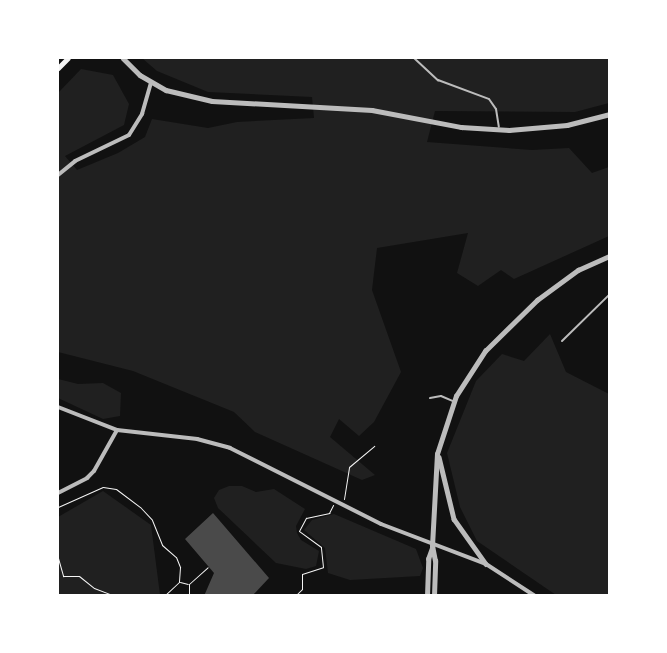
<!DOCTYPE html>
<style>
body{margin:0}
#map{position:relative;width:667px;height:653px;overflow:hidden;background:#111;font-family:"Archivo Narrow",sans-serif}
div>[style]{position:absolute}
.green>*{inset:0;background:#202020}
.building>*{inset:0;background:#4a4a4a}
.path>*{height:1px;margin:-0.5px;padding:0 0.5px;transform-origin:0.5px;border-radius:0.5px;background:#f5f5f5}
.service>*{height:2px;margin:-1px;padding:0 1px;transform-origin:1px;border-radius:1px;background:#bcbcbc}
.minor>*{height:4px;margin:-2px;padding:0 2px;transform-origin:2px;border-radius:2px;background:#bcbcbc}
.tertiary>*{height:4.5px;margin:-2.25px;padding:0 2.25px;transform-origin:2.25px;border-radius:2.25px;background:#bcbcbc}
.secondary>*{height:5px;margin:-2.5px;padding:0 2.5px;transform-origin:2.5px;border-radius:2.5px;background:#f5f5f5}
span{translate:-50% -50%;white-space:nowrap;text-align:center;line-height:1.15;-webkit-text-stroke:5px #fff;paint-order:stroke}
.frame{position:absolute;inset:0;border:59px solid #fff;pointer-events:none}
</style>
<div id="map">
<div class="green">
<div style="clip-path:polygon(142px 58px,609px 58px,609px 103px,575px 112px,435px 111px,427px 142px,532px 150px,569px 148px,592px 173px,609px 167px,609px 236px,514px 279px,501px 270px,478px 286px,457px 273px,468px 233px,377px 248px,372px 290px,401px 372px,374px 422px,359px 436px,339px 419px,330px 437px,375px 475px,362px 480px,255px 432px,234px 412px,133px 371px,58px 352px,58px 93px,81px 69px,113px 75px,129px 104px,124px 125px,65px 156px,77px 170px,118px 153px,145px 137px,152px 119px,208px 128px,237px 122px,314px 118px,312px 97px,208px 92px,157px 71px)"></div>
<div style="clip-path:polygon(550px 334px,566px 372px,609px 394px,609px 595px,556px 595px,477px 541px,460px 507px,447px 453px,476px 381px,502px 354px,524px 361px)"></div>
<div style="clip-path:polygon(58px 379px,78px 384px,103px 383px,121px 393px,120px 416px,103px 419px,58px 398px)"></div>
<div style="clip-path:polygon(229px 486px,242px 486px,256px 492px,274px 489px,305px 509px,296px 526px,297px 533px,301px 540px,319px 551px,316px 566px,306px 569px,276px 563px,218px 508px,214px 498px,219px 490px)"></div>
<div style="clip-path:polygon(103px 491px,151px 525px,160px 595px,58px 595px,58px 517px)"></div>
<div style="clip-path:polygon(334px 514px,416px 549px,423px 568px,420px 576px,350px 580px,328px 573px,325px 548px,304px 530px,312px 520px)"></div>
</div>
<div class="building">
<div style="clip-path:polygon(213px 513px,269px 578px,252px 596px,204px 596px,214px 573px,185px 539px)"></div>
</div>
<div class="path">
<div style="left:344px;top:499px;width:32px;rotate:-81deg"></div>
<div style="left:349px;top:467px;width:33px;rotate:-40deg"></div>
<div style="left:58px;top:507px;width:49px;rotate:-24deg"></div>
<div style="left:103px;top:487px;width:13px;rotate:9deg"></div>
<div style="left:116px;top:489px;width:31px;rotate:37deg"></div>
<div style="left:141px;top:508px;width:16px;rotate:47deg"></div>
<div style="left:152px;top:520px;width:27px;rotate:68deg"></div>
<div style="left:162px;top:545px;width:18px;rotate:41deg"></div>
<div style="left:176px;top:557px;width:11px;rotate:68deg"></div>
<div style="left:180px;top:567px;width:15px;rotate:94deg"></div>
<div style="left:179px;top:582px;width:21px;rotate:137deg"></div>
<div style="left:58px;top:558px;width:19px;rotate:74deg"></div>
<div style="left:63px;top:576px;width:16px"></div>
<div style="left:79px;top:576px;width:19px;rotate:39deg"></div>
<div style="left:94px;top:588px;width:22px;rotate:21deg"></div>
<div style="left:180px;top:582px;width:8px;rotate:14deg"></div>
<div style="left:297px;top:594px;width:7px;rotate:-45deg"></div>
<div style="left:302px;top:589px;width:15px;rotate:-90deg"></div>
<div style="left:302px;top:574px;width:22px;rotate:-18deg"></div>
<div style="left:323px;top:567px;width:20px;rotate:-96deg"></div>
<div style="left:321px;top:547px;width:27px;rotate:-144deg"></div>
<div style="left:299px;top:531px;width:15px;rotate:-62deg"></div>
<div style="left:306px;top:518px;width:24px;rotate:-12deg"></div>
<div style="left:329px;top:513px;width:9px;rotate:-63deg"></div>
<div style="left:189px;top:596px;width:12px;rotate:-90deg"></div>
<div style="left:189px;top:584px;width:25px;rotate:-42deg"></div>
<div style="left:285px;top:596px;width:13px"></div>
</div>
<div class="service">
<div style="left:414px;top:58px;width:33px;rotate:43deg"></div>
<div style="left:438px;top:80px;width:54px;rotate:20.4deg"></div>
<div style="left:489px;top:99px;width:12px;rotate:55deg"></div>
<div style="left:496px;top:109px;width:18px;rotate:81deg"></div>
<div style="left:562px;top:341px;width:67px;rotate:-44.4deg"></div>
<div style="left:430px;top:398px;width:11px;rotate:-10deg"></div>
<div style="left:441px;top:396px;width:13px;rotate:23deg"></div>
</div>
<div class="minor">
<div style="left:58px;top:175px;width:22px;rotate:-39deg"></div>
<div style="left:75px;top:161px;width:60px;rotate:-25.7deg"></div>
<div style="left:129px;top:135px;width:25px;rotate:-58deg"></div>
<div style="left:142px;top:114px;width:33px;rotate:-74deg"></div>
<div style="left:58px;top:407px;width:63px;rotate:21.3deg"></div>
<div style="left:117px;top:430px;width:81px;rotate:6.4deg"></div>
<div style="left:197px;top:439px;width:34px;rotate:15deg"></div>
<div style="left:230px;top:448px;width:169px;rotate:26.7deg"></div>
<div style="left:381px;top:524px;width:112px;rotate:20.9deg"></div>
<div style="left:486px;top:564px;width:59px;rotate:33.1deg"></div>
<div style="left:58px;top:493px;width:33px;rotate:-27deg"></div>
<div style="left:87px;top:478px;width:10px;rotate:-45deg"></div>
<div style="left:94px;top:471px;width:47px;rotate:-60.7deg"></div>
</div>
<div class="tertiary">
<div style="left:123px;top:58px;width:24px;rotate:45deg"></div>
<div style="left:140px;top:75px;width:30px;rotate:30deg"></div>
<div style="left:166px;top:90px;width:47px;rotate:13.4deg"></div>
<div style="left:212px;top:101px;width:160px;rotate:3.2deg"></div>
<div style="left:372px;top:110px;width:91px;rotate:10.8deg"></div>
<div style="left:461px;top:127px;width:48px;rotate:3.6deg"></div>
<div style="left:509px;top:130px;width:58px;rotate:-4.9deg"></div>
<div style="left:567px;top:125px;width:44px;rotate:-14.3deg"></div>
<div style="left:439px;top:457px;width:64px;rotate:76.4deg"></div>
<div style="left:454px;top:519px;width:55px;rotate:54.6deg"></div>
<div style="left:427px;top:596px;width:37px;rotate:-88deg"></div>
<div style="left:428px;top:559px;width:12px;rotate:-70deg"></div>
<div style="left:434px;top:596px;width:35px;rotate:-88deg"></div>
<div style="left:435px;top:561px;width:15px;rotate:-101deg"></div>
<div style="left:432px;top:546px;width:92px;rotate:-86.9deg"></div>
<div style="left:437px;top:454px;width:61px;rotate:-71.9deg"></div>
<div style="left:456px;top:396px;width:54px;rotate:-57.2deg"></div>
<div style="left:485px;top:351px;width:73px;rotate:-44.4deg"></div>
<div style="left:537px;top:300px;width:51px;rotate:-36.2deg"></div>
<div style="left:578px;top:270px;width:35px;rotate:-24deg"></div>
</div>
<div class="secondary">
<div style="left:58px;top:68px;width:14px;rotate:-45deg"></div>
</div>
<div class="frame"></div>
</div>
